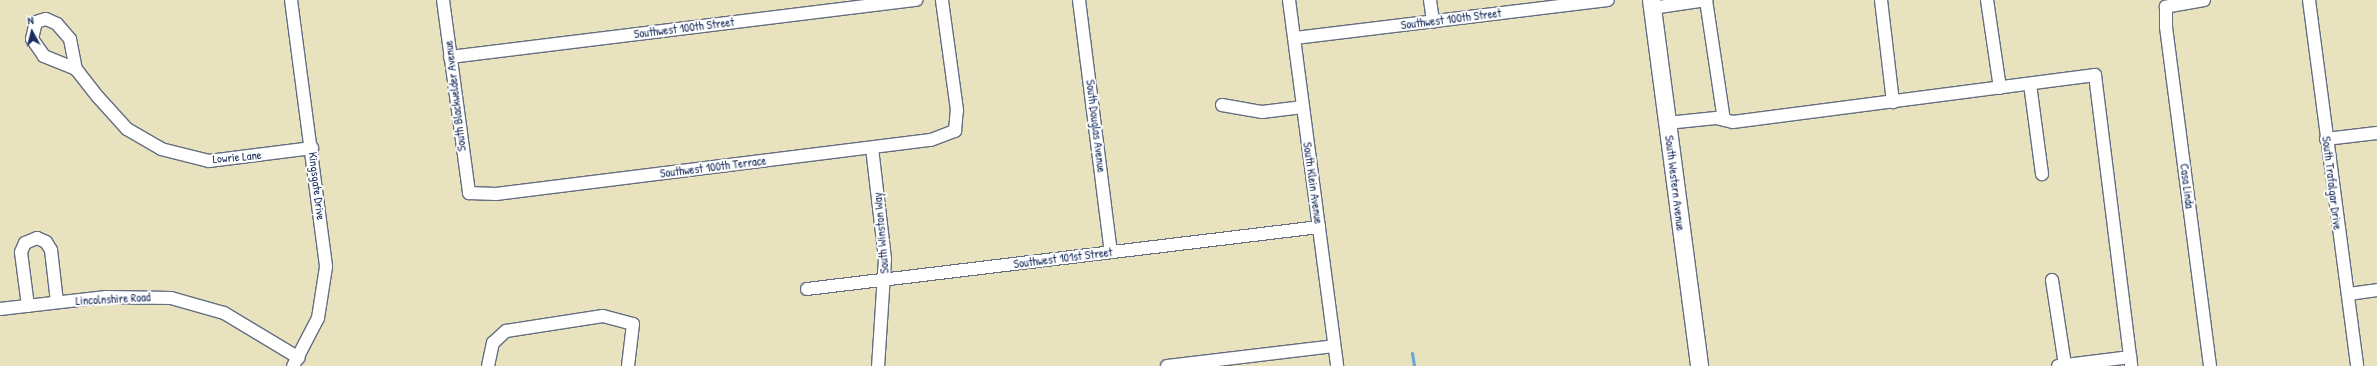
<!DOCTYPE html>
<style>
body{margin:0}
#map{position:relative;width:2377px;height:366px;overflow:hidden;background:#e9e2bf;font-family:"Patrick Hand",sans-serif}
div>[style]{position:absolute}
.stream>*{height:3px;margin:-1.5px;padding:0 1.5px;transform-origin:1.5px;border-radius:1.5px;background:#67a6d9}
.roads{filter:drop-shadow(1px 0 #636e80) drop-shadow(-1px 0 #636e80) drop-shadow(0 1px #636e80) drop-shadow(0 -1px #636e80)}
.minor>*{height:12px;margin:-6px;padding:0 6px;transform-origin:6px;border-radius:6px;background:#fff}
.secondary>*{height:17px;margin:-8.5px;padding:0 8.5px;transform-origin:8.5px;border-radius:8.5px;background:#fff}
span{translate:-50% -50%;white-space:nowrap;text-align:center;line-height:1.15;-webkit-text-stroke:4px #fff;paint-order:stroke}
.street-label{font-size:12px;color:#1b2f5e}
.north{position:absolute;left:12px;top:12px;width:40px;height:40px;-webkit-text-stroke:3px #fff;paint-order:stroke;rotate:353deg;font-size:11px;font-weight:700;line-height:16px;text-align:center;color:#1b2f5e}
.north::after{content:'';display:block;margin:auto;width:14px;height:18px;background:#1b2f5e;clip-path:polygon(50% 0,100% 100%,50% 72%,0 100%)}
</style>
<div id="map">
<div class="stream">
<div style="left:1412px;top:353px;width:13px;rotate:81deg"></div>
</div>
<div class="roads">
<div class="minor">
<div style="left:291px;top:0;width:269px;rotate:82.5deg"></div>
<div style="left:326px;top:267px;width:52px;rotate:98.9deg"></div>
<div style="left:318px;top:318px;width:54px;rotate:117.5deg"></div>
<div style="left:443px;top:0;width:195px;rotate:82.3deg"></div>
<div style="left:469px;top:193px;width:27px;rotate:2deg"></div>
<div style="left:496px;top:194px;width:438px;rotate:-7.1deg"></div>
<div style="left:931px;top:140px;width:26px;rotate:-21deg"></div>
<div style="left:955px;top:131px;width:21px;rotate:-85deg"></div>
<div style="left:957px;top:110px;width:111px;rotate:-97.8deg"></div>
<div style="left:1079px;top:0;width:254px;rotate:82.8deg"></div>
<div style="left:1289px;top:0;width:369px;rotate:82.5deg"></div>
<div style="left:1430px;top:0;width:22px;rotate:82deg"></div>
<div style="left:1706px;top:0;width:121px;rotate:81.5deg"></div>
<div style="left:1881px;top:0;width:103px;rotate:83.3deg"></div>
<div style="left:1987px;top:0;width:89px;rotate:81.6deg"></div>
<div style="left:2204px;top:0;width:39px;rotate:170deg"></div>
<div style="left:2166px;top:7px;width:20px;rotate:90deg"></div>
<div style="left:2166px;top:27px;width:342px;rotate:82.6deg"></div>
<div style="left:2309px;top:0;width:369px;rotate:82.5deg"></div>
<div style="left:1652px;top:8px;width:55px;rotate:-8.4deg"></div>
<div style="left:1295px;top:38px;width:315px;rotate:-6.9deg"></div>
<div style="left:450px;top:57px;width:470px;rotate:-7deg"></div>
<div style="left:76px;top:69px;width:35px;rotate:-158deg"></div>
<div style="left:44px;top:56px;width:21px;rotate:-125deg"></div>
<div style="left:32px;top:39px;width:17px;rotate:-77deg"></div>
<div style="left:36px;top:22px;width:10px;rotate:-17deg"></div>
<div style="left:46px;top:19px;width:12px;rotate:24deg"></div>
<div style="left:57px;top:24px;width:20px;rotate:49deg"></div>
<div style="left:70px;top:39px;width:31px;rotate:79deg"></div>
<div style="left:76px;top:69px;width:36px;rotate:52deg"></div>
<div style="left:98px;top:97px;width:43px;rotate:47.8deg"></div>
<div style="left:127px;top:129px;width:39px;rotate:30deg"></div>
<div style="left:161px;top:149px;width:49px;rotate:14deg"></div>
<div style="left:209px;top:161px;width:104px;rotate:-7.2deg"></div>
<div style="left:2030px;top:84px;width:91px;rotate:82.4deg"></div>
<div style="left:1222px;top:105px;width:41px;rotate:9.9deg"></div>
<div style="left:1262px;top:112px;width:41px;rotate:-7deg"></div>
<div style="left:1667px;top:123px;width:49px;rotate:-5.8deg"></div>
<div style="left:1716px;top:118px;width:17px;rotate:13deg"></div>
<div style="left:1733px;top:122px;width:365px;rotate:-7.4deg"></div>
<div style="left:2095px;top:75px;width:293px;rotate:82.9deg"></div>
<div style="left:2326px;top:139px;width:51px;rotate:-6.7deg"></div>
<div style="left:872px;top:148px;width:112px;rotate:83.3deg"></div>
<div style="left:885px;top:259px;width:107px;rotate:93.7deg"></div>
<div style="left:2052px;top:280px;width:86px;rotate:81.3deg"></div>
<div style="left:807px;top:289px;width:516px;rotate:-6.9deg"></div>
<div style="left:2349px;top:294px;width:28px;rotate:-8deg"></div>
<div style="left:28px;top:306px;width:54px;rotate:-97.4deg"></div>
<div style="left:21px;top:252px;width:10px;rotate:-66deg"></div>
<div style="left:25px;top:243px;width:13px;rotate:-23deg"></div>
<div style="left:37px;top:238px;width:10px;rotate:24deg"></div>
<div style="left:46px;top:242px;width:9px;rotate:58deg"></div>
<div style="left:51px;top:250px;width:52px;rotate:83.4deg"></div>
<div style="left:0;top:309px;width:107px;rotate:-6.5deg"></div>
<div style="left:106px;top:297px;width:65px;rotate:0.9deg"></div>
<div style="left:171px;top:298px;width:55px;rotate:15.8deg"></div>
<div style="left:224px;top:313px;width:87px;rotate:31deg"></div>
<div style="left:488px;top:366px;width:24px;rotate:-78deg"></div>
<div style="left:493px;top:343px;width:18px;rotate:-43deg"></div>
<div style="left:506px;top:331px;width:98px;rotate:-8.8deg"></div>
<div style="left:603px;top:316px;width:31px;rotate:15deg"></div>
<div style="left:633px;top:324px;width:42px;rotate:96.8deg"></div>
<div style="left:1167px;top:366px;width:168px;rotate:-6.8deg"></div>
<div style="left:2058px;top:366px;width:73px;rotate:-7.1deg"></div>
</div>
<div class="secondary">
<div style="left:1651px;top:0;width:369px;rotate:82.5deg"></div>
</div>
</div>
<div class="street-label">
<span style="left:1451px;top:19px;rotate:-7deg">Southwest 100th Street</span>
<span style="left:684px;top:28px;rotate:-7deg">Southwest 100th Street</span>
<span style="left:455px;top:96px;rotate:-97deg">South Blackwelder Avenue</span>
<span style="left:1096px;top:126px;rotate:83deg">South Douglas Avenue</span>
<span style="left:237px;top:157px;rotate:-5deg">Lowrie Lane</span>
<span style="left:713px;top:167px;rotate:-7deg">Southwest 100th Terrace</span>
<span style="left:1313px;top:183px;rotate:82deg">South Klein Avenue</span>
<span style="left:1675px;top:183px;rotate:83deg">South Western Avenue</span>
<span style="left:2332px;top:183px;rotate:83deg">South Trafalgar Drive</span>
<span style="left:317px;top:186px;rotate:83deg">Kingsgate Drive</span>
<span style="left:2187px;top:186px;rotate:83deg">Casa Linda</span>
<span style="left:881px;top:233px;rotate:-95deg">South Winston Way</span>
<span style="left:1063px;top:258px;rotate:-7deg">Southwest 101st Street</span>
<span style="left:113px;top:299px;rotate:-3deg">Lincolnshire Road</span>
</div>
<div class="north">N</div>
</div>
